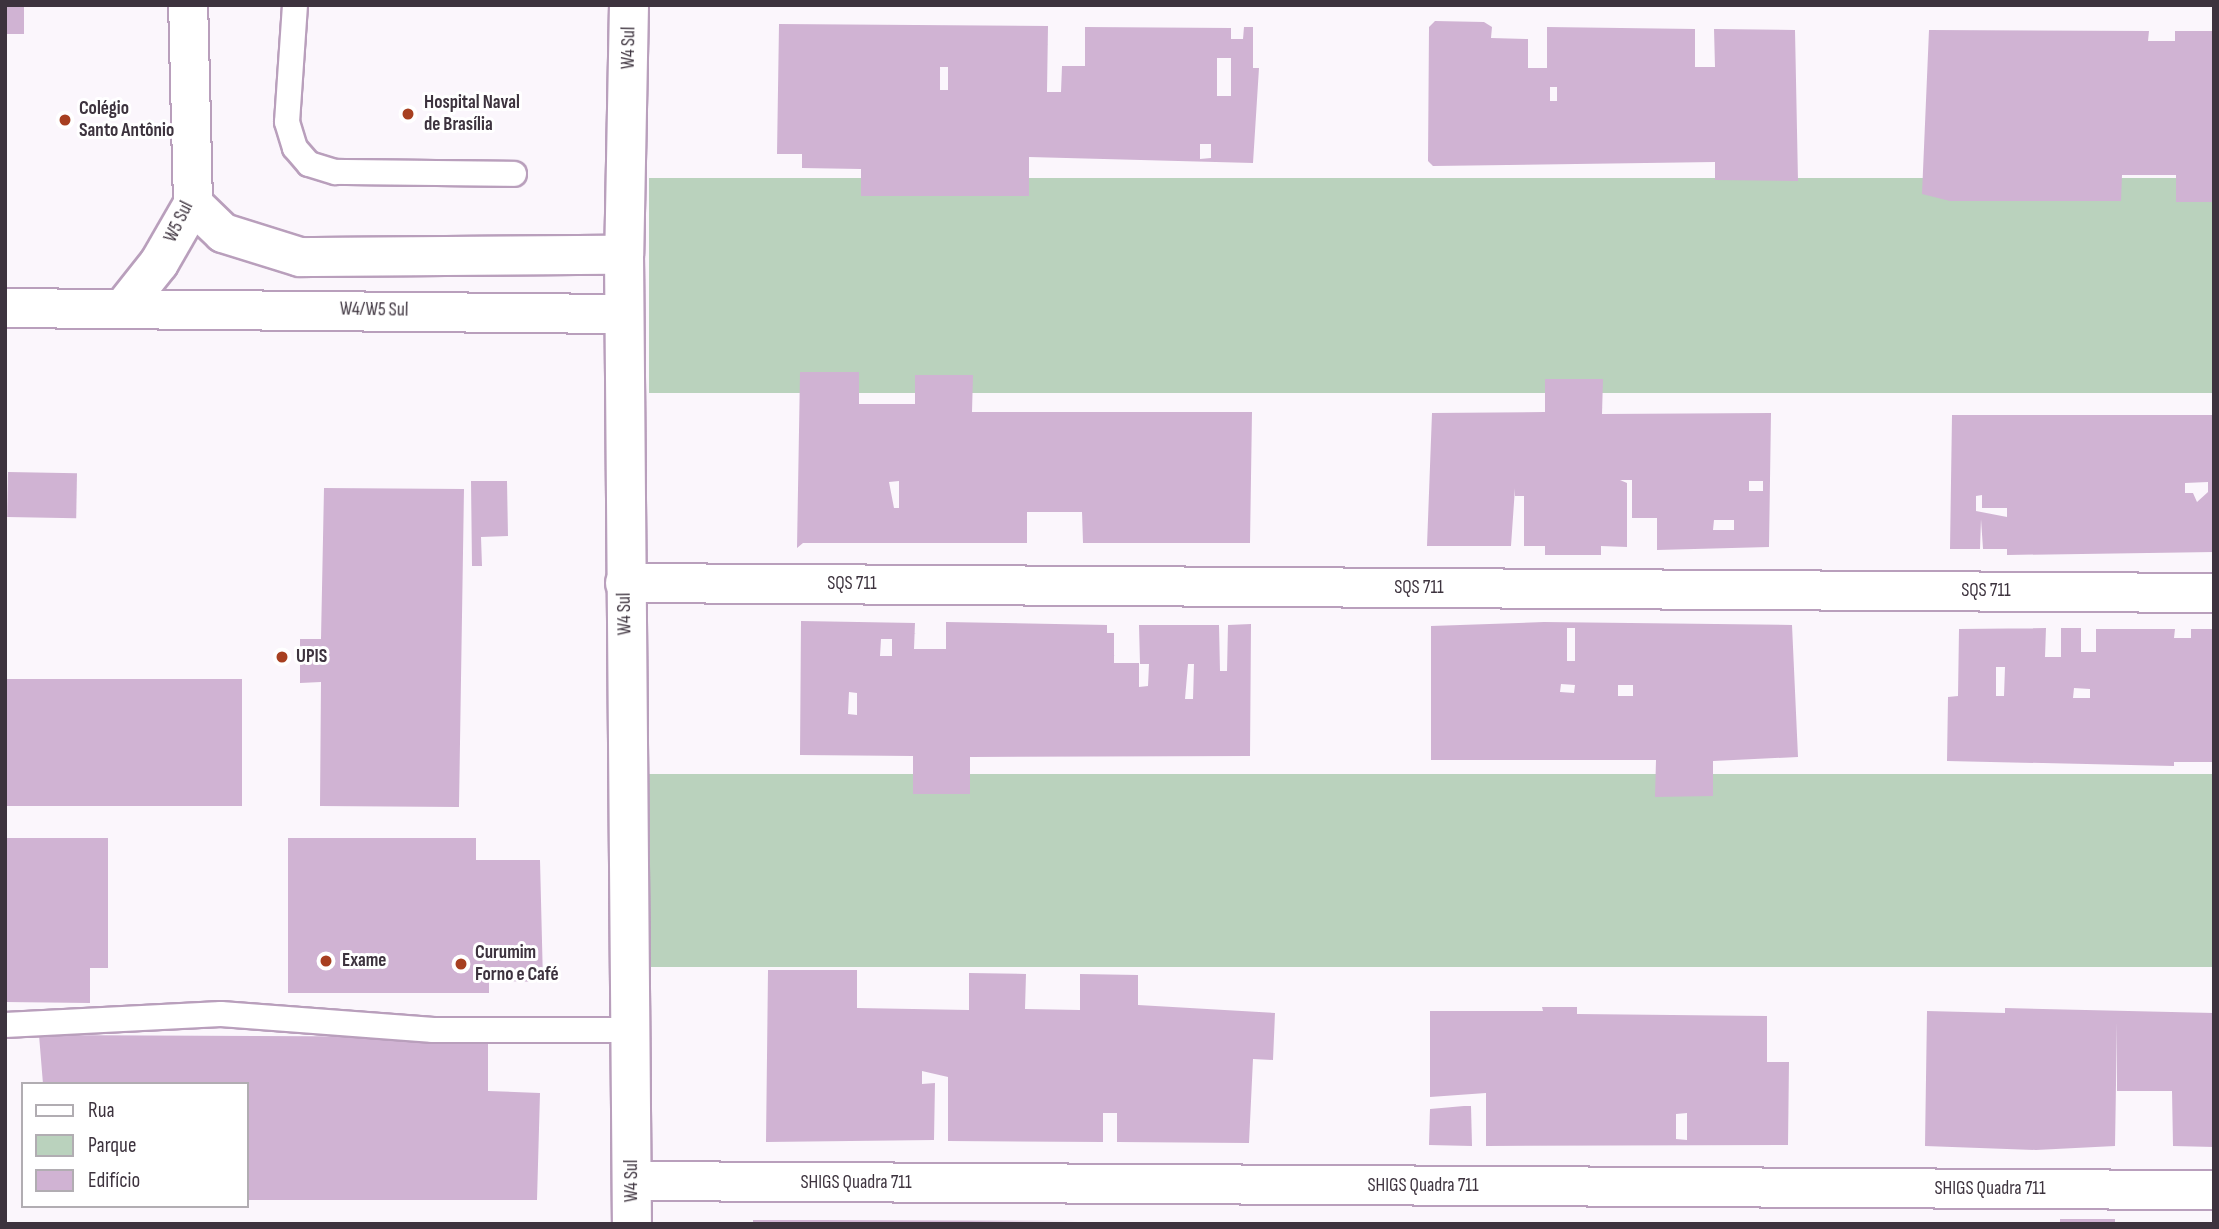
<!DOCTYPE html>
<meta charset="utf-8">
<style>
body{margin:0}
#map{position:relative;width:2219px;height:1229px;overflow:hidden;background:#fbf6fc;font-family:"Sofia Sans Condensed",sans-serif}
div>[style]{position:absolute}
.green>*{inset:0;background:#bad2bd;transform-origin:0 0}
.building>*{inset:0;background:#d0b3d3;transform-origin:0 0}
.roads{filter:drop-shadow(2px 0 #b99fbc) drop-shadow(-2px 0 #b99fbc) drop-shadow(0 2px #b99fbc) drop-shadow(0 -2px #b99fbc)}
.lane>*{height:24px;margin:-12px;padding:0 12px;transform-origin:12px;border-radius:12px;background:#fff}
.street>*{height:38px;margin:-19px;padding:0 19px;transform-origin:19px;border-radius:19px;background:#fff}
.secondary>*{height:38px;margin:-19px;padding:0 19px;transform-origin:19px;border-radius:19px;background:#fff}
.dots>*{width:19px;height:19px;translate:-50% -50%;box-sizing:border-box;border:4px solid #fff;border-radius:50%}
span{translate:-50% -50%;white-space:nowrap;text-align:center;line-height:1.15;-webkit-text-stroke:6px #fff;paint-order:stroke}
.street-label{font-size:19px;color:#3d333e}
.poi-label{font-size:19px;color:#3d333e;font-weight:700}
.left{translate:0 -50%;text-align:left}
.frame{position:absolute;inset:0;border:7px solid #3d333e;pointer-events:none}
.legend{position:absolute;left:21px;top:1082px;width:228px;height:126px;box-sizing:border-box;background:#fff;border:2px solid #b1adb2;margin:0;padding:9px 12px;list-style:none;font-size:21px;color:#3d333e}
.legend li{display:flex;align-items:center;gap:14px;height:35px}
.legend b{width:35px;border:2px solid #b1adb2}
</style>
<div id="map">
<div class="green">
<div style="left:2214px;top:178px;width:215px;height:1565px;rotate:90deg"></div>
<div style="left:644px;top:774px;width:1570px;height:193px"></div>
</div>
<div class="building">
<div style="left:5px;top:5px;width:19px;height:29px"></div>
<div style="clip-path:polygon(evenodd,1435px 21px,1484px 22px,1492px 27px,1491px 38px,1528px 39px,1528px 68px,1547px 68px,1547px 27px,1695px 29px,1695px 67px,1715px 67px,1714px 29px,1795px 30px,1798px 181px,1715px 180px,1715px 162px,1433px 166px,1428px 161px,1429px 27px,1435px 21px,1550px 87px,1557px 87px,1557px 101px,1550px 101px,1550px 87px)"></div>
<div style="clip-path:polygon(evenodd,779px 24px,1048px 26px,1047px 92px,1061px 92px,1062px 66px,1085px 66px,1085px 27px,1231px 28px,1231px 39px,1243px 39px,1244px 27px,1253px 27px,1253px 68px,1259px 68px,1253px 163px,1029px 157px,1029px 196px,861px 196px,861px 169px,802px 168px,802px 154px,777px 154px,779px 24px,1217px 58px,1231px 58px,1231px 96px,1217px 96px,1217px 58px,779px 24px,940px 67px,948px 67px,948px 90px,940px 90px,940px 67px,779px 24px,1200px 144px,1211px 144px,1211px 158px,1200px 159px,1200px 144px)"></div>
<div style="clip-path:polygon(1929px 30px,2149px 31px,2148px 41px,2175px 41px,2175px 31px,2214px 31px,2214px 202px,2176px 202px,2176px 175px,2122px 175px,2121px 201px,1950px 201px,1922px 194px)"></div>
<div style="clip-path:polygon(evenodd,800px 372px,859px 372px,859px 404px,915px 404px,915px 375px,973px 375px,972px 412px,1252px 412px,1250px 543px,1083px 543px,1082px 512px,1027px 512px,1027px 543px,803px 543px,797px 548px,800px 372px,899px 481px,899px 508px,894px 508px,889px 482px,899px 481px)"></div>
<div style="clip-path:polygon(evenodd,1545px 379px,1603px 379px,1602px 414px,1771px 413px,1769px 547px,1657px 550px,1657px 518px,1632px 518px,1632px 480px,1620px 480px,1627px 483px,1627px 547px,1601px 546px,1601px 555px,1545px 555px,1545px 546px,1524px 546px,1524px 496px,1515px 496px,1515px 488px,1511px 546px,1427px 546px,1432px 413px,1545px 412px,1545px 379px,1749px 481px,1763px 481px,1763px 491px,1749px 491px,1749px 481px,1545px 379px,1714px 520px,1734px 520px,1734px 530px,1713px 530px,1714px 520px)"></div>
<div style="clip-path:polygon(evenodd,1952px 415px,2214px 415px,2214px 552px,2007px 555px,2007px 549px,1983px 549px,1981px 519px,1980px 549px,1950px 549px,1952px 415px,2208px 482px,2208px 492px,2197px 502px,2193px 493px,2185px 493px,2185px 483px,2208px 482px,1952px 415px,1982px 495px,1982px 508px,2007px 508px,2007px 517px,1976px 511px,1976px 496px,1982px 495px)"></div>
<div style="left:8px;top:472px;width:69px;height:45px;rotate:1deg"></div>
<div style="clip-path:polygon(471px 481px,507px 481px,508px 536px,481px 537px,482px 566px,472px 566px)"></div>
<div style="clip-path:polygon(324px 488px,464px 489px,459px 807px,320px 806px,321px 682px,300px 683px,300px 639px,321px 639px)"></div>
<div style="clip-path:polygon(evenodd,801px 621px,915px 623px,914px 649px,946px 649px,946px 622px,1107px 625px,1107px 633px,1114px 633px,1114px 663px,1139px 663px,1139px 687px,1148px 686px,1149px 664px,1140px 664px,1139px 625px,1219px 625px,1220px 671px,1227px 671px,1228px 625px,1251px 624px,1250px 756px,970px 757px,970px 794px,913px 794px,913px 756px,800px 755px,801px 621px,881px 639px,892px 639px,892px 656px,880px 656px,881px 639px,801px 621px,1188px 664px,1194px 664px,1193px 699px,1185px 699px,1188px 664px,801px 621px,849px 692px,857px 693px,857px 715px,848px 714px,849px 692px)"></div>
<div style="clip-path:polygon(evenodd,1544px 622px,1792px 625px,1798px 757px,1713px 761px,1713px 796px,1655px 797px,1656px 760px,1431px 760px,1431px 626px,1544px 622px,1567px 628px,1575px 628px,1575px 661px,1567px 661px,1567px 628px,1544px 622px,1561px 684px,1575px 685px,1574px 693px,1560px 692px,1561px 684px,1544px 622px,1618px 685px,1633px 685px,1633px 696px,1618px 696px,1618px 685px)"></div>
<div style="clip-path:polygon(evenodd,2046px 628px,2045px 657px,2061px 657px,2061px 628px,2081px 628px,2081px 652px,2096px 652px,2096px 629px,2175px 629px,2174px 638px,2191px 638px,2191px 629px,2214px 629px,2214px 762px,2174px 762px,2174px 766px,1947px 761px,1948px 697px,1958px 696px,1959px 629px,2046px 628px,1996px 667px,2005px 667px,2004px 696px,1996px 696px,1996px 667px,2046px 628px,2074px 688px,2090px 689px,2090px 698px,2073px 698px,2074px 688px)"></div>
<div style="left:5px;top:679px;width:237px;height:127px"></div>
<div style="clip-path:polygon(5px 838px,108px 838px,108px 968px,90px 968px,90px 1003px,5px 1002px)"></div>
<div style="clip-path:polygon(288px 838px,476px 838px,476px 860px,540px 860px,543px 982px,489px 981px,489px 993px,288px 993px)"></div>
<div style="clip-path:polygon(768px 970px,857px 970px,857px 1008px,969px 1010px,969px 973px,1026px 974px,1025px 1009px,1080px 1010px,1080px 974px,1138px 975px,1138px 1005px,1275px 1013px,1273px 1060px,1253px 1059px,1249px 1143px,1117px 1142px,1117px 1113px,1103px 1113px,1103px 1142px,948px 1141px,948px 1077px,922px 1071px,922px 1084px,935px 1083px,934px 1140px,766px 1142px)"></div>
<div style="clip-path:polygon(evenodd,1542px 1007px,1577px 1007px,1577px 1014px,1767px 1016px,1767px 1062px,1789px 1062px,1788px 1145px,1486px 1146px,1486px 1093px,1430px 1097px,1430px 1011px,1543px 1011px,1542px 1007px,1687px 1113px,1687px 1140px,1676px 1139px,1676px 1114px,1687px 1113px)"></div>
<div style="clip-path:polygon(2005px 1008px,2214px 1013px,2214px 1147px,2173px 1146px,2172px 1091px,2117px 1091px,2117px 1022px,2115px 1146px,2036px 1150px,1925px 1146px,1927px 1011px,2005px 1013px)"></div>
<div style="clip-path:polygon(39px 1035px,488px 1037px,488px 1091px,540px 1093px,537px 1200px,247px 1200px,247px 1084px,43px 1084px)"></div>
<div style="clip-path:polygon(1464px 1106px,1471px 1106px,1472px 1146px,1429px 1145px,1430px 1109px)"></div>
<div style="left:2060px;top:1219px;width:55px;height:5px"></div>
<div style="clip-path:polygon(753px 1220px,821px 1220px,1081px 1221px,753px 1224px)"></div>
</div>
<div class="roads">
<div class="lane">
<div style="left:295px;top:5px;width:117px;rotate:93.9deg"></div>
<div style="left:287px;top:122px;width:27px;rotate:73deg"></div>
<div style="left:295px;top:148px;width:21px;rotate:49deg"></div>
<div style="left:309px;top:164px;width:28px;rotate:17deg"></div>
<div style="left:336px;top:172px;width:178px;rotate:0.6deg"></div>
<div style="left:5px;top:1025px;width:216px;rotate:-2.9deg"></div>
<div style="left:221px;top:1014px;width:213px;rotate:4.3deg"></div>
<div style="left:433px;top:1030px;width:200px"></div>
</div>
<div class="street">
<div style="left:625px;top:583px;width:1589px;rotate:0.36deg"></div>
<div style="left:632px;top:1181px;width:1582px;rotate:0.33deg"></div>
</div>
<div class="secondary">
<div style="left:629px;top:5px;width:250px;rotate:91.1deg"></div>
<div style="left:624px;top:255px;width:969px;rotate:89.53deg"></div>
<div style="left:193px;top:204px;width:42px;rotate:44deg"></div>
<div style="left:223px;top:233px;width:81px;rotate:17.3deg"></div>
<div style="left:300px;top:257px;width:324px;rotate:-0.4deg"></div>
<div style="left:124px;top:307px;width:56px;rotate:-51.5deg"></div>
<div style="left:159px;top:263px;width:68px;rotate:-60deg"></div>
<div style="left:193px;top:204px;width:199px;rotate:-91.4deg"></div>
<div style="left:5px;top:308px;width:619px;rotate:0.56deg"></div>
</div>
</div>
<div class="dots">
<div style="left:408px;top:114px;background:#a73f20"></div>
<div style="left:65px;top:120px;background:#a73f20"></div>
<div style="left:282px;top:657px;background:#a73f20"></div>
<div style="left:326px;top:961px;background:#a73f20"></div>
<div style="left:461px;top:964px;background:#a73f20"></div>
</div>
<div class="street-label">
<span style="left:629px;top:48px;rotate:-89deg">W4 Sul</span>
<span style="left:179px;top:222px;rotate:-64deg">W5 Sul</span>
<span style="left:374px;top:310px;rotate:1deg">W4/W5 Sul</span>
<span style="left:852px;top:584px">SQS 711</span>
<span style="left:1419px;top:588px">SQS 711</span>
<span style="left:1986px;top:591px">SQS 711</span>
<span style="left:625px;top:614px;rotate:-91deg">W4 Sul</span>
<span style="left:632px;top:1181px;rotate:-90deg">W4 Sul</span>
<span style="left:856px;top:1183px">SHIGS Quadra 711</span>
<span style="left:1423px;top:1186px">SHIGS Quadra 711</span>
<span style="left:1990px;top:1189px">SHIGS Quadra 711</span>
</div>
<div class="poi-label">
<span class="left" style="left:424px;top:114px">Hospital Naval<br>de Brasília</span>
<span class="left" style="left:79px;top:120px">Colégio<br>Santo Antônio</span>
<span class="left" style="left:296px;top:657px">UPIS</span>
<span class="left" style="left:475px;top:964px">Curumim<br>Forno e Café</span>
<span class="left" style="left:342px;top:961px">Exame</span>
</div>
<div class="frame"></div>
<ul class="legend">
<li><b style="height:9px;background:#fff"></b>Rua</li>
<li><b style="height:19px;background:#bad2bd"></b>Parque</li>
<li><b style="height:19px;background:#d0b3d3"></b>Edifício</li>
</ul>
</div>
